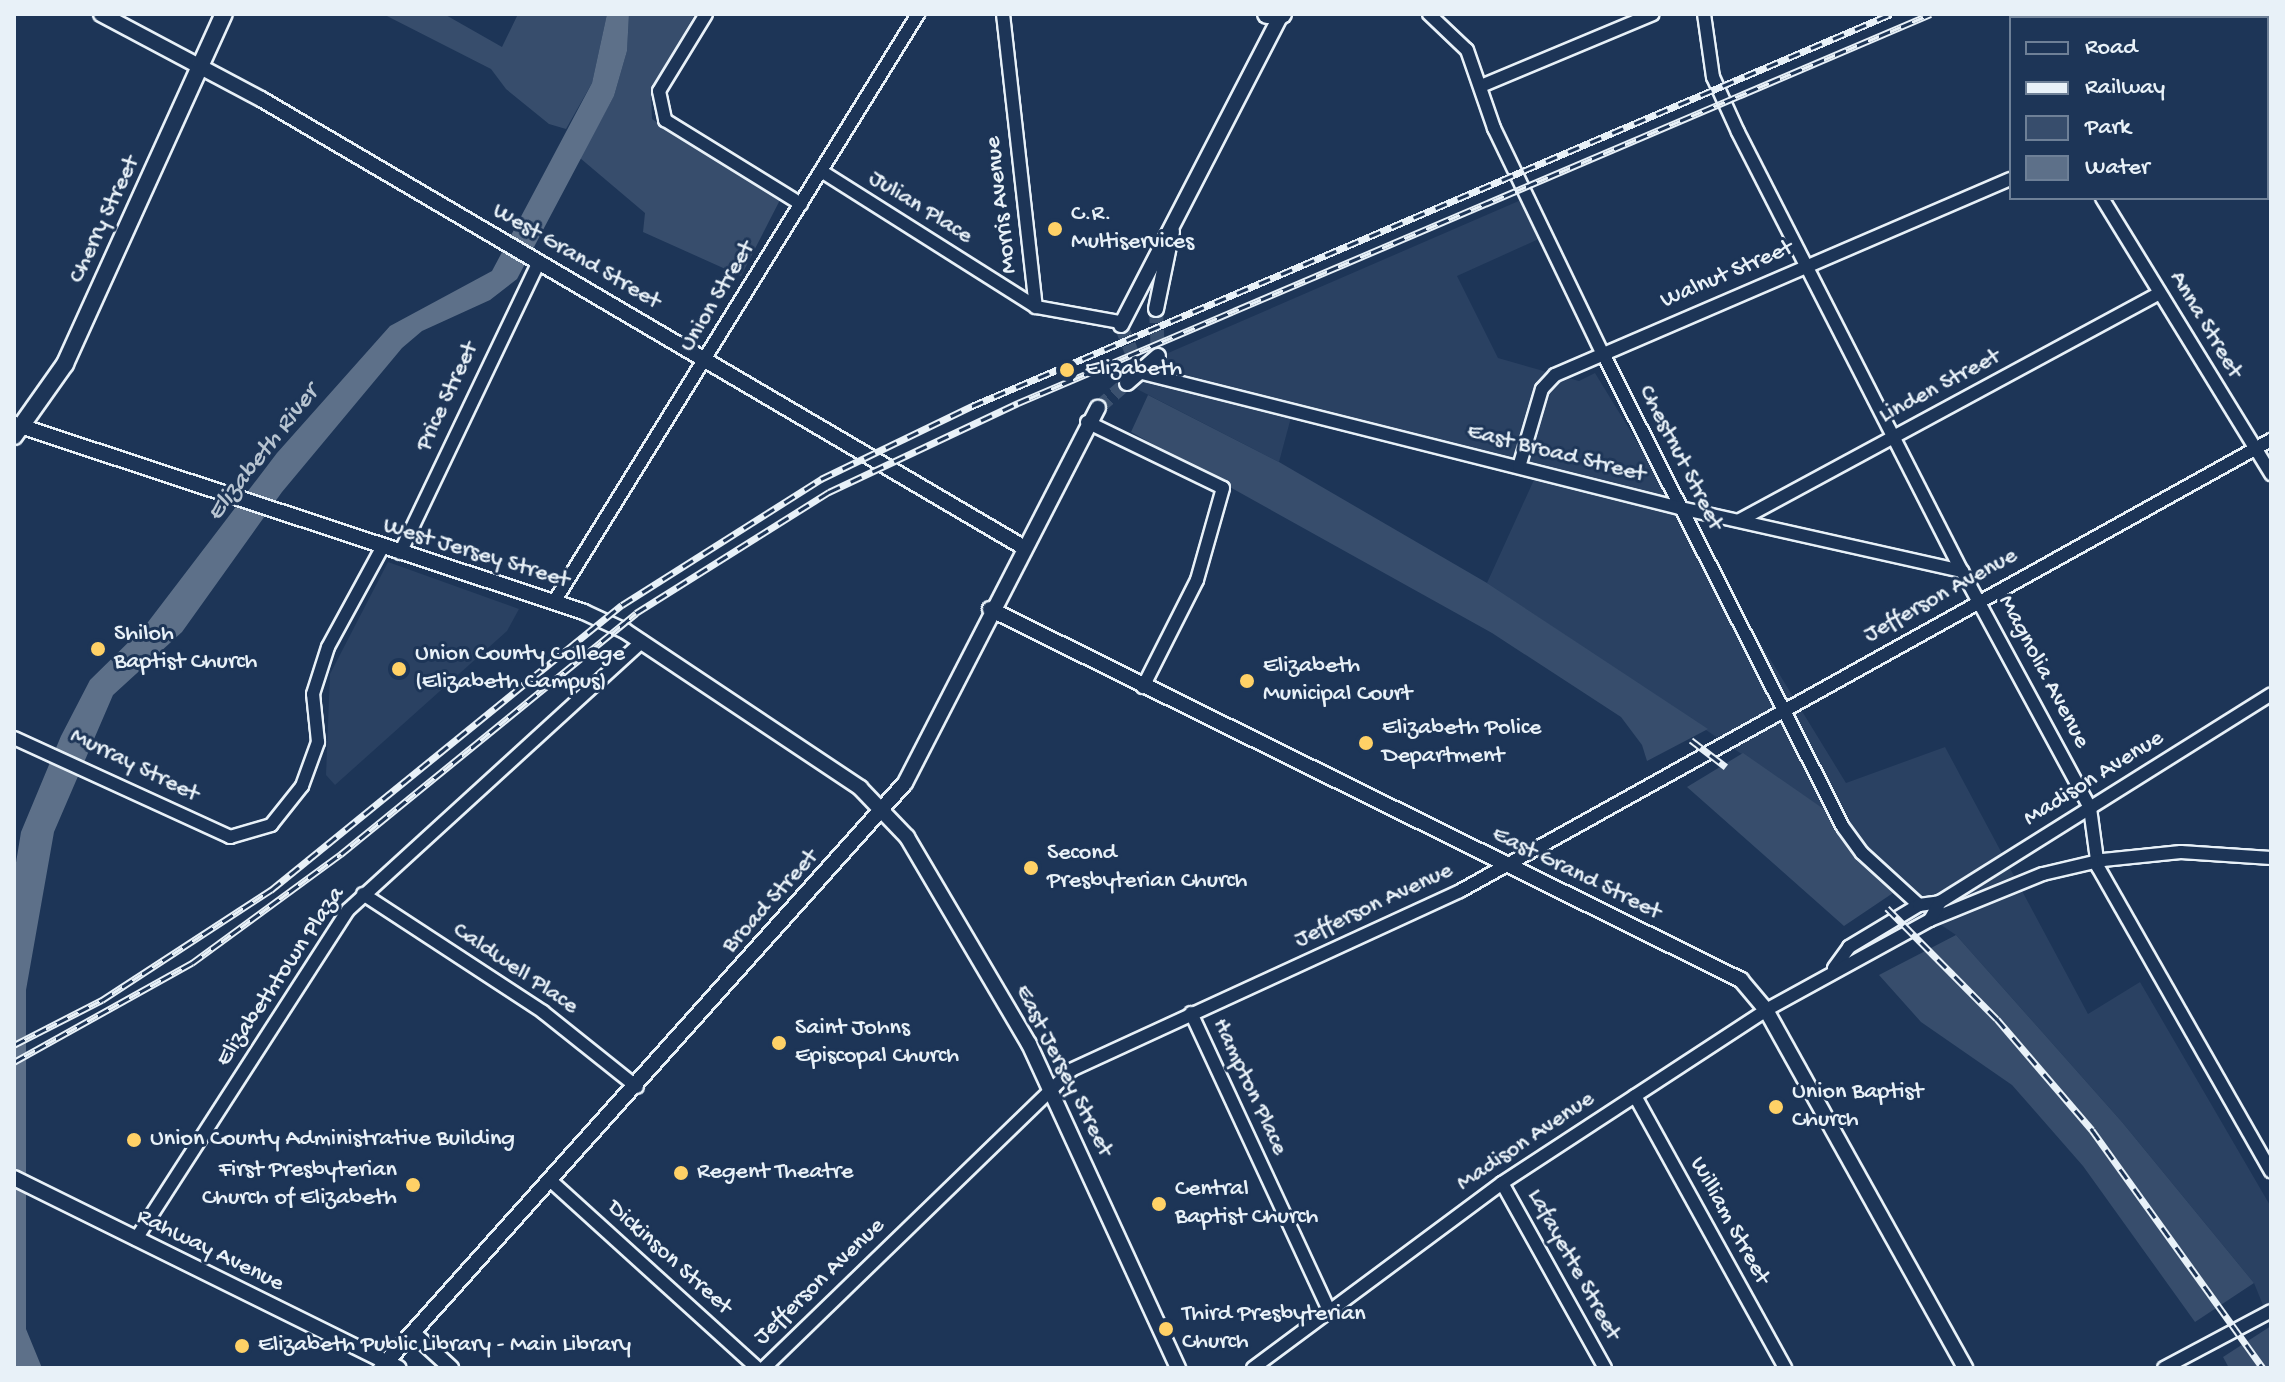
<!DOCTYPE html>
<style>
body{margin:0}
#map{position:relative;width:2285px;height:1382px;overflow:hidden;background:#1d3557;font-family:"Gochi Hand",sans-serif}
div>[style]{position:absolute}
.built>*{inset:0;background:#2a4162}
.green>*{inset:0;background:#374d6c}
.water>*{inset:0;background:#5d7089}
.tertiary-tunnel>*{height:14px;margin-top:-7px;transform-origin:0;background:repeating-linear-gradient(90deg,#3b516f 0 14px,transparent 0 21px)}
.roads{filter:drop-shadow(2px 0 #e8f1f8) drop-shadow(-2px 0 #e8f1f8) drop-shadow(0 2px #e8f1f8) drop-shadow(0 -2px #e8f1f8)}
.minor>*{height:12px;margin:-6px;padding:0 6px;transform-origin:6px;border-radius:6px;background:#1d3557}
.tertiary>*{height:14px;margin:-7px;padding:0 7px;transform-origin:7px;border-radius:7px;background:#1d3557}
.secondary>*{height:16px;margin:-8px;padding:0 8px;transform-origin:8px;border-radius:8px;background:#1d3557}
.primary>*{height:18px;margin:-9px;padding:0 9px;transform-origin:9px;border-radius:9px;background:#1d3557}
.rail>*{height:7px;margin-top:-3.5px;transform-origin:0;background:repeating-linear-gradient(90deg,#1d3557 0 12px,#e8f1f8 0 24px);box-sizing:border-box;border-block:2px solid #e8f1f8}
.dots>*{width:22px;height:22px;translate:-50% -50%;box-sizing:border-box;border:4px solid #1d3557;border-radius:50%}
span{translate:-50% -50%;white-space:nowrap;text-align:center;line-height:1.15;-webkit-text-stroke:6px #1d3557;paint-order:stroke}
.street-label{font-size:24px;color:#e8f1f8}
.poi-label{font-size:24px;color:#e8f1f8}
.left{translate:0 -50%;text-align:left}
.right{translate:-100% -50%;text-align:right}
.water-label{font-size:26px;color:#b7c4d1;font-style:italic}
.frame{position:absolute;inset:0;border:16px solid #e8f1f8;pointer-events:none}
.legend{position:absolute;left:2009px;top:16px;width:260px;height:184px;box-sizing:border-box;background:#1d3557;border:2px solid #6e8097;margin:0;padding:10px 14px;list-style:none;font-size:24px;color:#e8f1f8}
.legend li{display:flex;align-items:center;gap:16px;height:40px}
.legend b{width:40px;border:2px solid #6e8097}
</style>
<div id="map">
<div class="built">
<div style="clip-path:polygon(1521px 200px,1541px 238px,1457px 276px,1498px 358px,1579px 381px,1595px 373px,1846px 783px,1945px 747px,2088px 1014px,2140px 982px,2271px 1207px,2271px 1325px,2254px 1283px,2122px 1122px,1956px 935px,1893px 893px,1854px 856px,1831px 814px,1487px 583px,1538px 471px,1293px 410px,1279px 462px,1133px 387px,1145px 363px)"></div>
<div style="clip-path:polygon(388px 562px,519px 609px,507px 631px,335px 785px,326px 775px,330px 674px)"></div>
</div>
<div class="green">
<div style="clip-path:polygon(383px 14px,444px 14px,502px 47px,518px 14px,607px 14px,592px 83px,566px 129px,549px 124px,506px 89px,491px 69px)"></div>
<div style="clip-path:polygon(629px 14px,695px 14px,651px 90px,652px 119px,780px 200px,741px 276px,643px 232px,645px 213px,580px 158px,614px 96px,627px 51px)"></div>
<div style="clip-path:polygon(1148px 395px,1279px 462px,1487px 583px,1708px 729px,1647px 761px,1642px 745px,1621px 717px,1492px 633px,1131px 432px)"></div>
<div style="clip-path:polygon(1743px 753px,1831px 814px,1854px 856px,1893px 893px,1844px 926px,1687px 787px)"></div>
<div style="clip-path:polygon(1956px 935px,2122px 1122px,2254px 1283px,2195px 1322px,2083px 1166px,2012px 1085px,1921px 1022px,1879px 975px)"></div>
<div style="clip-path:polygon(2271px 1326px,2271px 1368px,2229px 1368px,2223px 1357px)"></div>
</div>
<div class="water">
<div style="clip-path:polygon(607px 14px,629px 14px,627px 51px,614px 96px,517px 279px,490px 300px,422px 331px,402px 348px,282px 492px,182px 632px,113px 695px,54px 832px,26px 990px,26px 1329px,42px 1368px,14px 1368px,14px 875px,21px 832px,61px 736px,90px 680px,145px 626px,277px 453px,390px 326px,492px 271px,592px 83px)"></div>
</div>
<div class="tertiary-tunnel">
<div style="left:1156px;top:309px;width:47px;rotate:87.6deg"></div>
<div style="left:1121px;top:325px;width:44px;rotate:68.7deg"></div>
<div style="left:1098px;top:408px;width:38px;rotate:-41deg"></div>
</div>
<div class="roads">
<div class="minor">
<div style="left:706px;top:14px;width:90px;rotate:121.4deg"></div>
<div style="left:659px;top:91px;width:30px;rotate:78deg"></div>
<div style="left:665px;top:120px;width:160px;rotate:31.7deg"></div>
<div style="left:1003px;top:14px;width:295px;rotate:83.6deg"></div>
<div style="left:1036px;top:307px;width:84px;rotate:10.2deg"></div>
<div style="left:1429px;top:14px;width:52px;rotate:43.5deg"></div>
<div style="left:1467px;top:50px;width:83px;rotate:70.9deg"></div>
<div style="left:1494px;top:128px;width:249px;rotate:64.3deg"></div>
<div style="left:1602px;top:352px;width:533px;rotate:63.1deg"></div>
<div style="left:1843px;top:827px;width:32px;rotate:54deg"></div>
<div style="left:1862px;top:853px;width:77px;rotate:42.4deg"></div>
<div style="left:1704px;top:14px;width:64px;rotate:81.9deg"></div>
<div style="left:1713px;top:77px;width:60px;rotate:65.6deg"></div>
<div style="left:1738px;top:132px;width:493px;rotate:63deg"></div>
<div style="left:1962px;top:571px;width:269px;rotate:61.6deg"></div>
<div style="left:2090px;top:808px;width:60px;rotate:82.3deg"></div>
<div style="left:2098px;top:867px;width:350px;rotate:60.4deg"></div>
<div style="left:2267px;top:71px;width:4px;rotate:-27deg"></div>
<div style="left:1481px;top:86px;width:186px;rotate:-22.7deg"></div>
<div style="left:821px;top:171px;width:254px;rotate:32.3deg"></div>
<div style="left:2102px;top:198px;width:324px;rotate:58.5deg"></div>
<div style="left:1142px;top:373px;width:555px;rotate:14.09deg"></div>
<div style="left:1680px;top:508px;width:289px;rotate:12.6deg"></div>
<div style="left:1087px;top:422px;width:151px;rotate:25.9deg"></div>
<div style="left:1223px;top:488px;width:96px;rotate:105.8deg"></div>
<div style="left:1197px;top:580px;width:120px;rotate:116.8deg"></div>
<div style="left:1519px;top:467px;width:81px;rotate:-73.6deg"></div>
<div style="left:1542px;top:389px;width:19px;rotate:-47deg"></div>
<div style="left:1555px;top:375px;width:496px;rotate:-23.3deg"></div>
<div style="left:1740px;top:520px;width:477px;rotate:-28.4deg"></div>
<div style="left:400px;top:553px;width:323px;rotate:-64.5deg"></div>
<div style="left:554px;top:602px;width:692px;rotate:-58.24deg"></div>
<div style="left:14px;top:738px;width:238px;rotate:24.6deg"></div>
<div style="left:230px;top:837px;width:43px;rotate:-16.3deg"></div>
<div style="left:271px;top:825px;width:50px;rotate:-51.5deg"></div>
<div style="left:302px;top:786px;width:47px;rotate:-70deg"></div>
<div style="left:318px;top:742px;width:48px;rotate:-95.9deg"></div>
<div style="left:313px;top:694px;width:49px;rotate:-72.3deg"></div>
<div style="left:328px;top:647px;width:113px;rotate:-61.4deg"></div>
<div style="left:363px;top:894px;width:215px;rotate:33.2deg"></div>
<div style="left:543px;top:1012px;width:120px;rotate:38.6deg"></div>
<div style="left:1930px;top:920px;width:122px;rotate:-22.2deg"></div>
<div style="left:2043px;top:874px;width:62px;rotate:-13.1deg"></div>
<div style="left:2103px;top:860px;width:78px;rotate:-5.9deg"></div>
<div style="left:2181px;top:852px;width:90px;rotate:3.8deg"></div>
<div style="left:1834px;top:968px;width:26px;rotate:-54deg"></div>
<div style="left:1849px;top:947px;width:82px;rotate:-31deg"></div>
<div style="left:1919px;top:905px;width:21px;rotate:-8deg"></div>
<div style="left:1940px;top:902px;width:391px;rotate:-32.1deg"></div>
<div style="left:1191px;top:1013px;width:327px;rotate:65.1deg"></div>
<div style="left:1635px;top:1096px;width:311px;rotate:61.1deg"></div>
<div style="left:551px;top:1181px;width:278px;rotate:42.2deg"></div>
<div style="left:1502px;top:1183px;width:212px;rotate:60.9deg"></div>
<div style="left:136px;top:1239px;width:391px;rotate:-57.2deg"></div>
<div style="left:348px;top:910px;width:398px;rotate:-42.4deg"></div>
<div style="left:764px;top:1368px;width:428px;rotate:-44.1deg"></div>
<div style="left:1071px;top:1070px;width:428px;rotate:-24.7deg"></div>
<div style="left:1460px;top:891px;width:928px;rotate:-29.08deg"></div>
<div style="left:1253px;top:1368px;width:310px;rotate:-36.6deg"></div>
<div style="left:1502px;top:1183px;width:316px;rotate:-33.2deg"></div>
<div style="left:1766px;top:1010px;width:187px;rotate:-28.8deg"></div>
<div style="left:1930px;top:920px;width:21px;rotate:-61deg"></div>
<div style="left:2164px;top:1368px;width:121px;rotate:-28deg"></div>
</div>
<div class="tertiary">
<div style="left:101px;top:14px;width:181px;rotate:28deg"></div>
<div style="left:261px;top:99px;width:884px;rotate:30.45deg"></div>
<div style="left:1156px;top:309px;width:79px;rotate:-78.3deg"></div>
<div style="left:1121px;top:325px;width:347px;rotate:-62.7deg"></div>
<div style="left:1127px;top:383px;width:41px;rotate:-41.1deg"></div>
<div style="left:14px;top:424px;width:600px;rotate:18.25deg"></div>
<div style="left:584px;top:612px;width:45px;rotate:24.9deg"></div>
<div style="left:625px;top:631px;width:283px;rotate:33.7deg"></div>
<div style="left:860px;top:788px;width:68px;rotate:46.2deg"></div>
<div style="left:907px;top:837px;width:240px;rotate:59.5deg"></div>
<div style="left:1029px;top:1044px;width:357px;rotate:65.3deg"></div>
<div style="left:990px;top:609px;width:838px;rotate:26.29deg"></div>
<div style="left:1741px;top:980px;width:39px;rotate:50deg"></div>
<div style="left:1766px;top:1010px;width:410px;rotate:60.9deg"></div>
<div style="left:14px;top:1178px;width:429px;rotate:26.3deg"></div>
<div style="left:413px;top:1333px;width:52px;rotate:42.6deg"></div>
<div style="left:381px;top:1368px;width:785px;rotate:-48.15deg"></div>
<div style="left:905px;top:783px;width:422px;rotate:-62.8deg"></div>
</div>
<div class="secondary">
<div style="left:14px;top:436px;width:88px;rotate:-54.7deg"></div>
<div style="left:65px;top:364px;width:384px;rotate:-65.6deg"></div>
</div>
<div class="primary">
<div style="left:1267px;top:14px;width:15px"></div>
</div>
</div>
<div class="rail">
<div style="left:1691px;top:740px;width:44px;rotate:37.6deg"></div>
<div style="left:1887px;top:908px;width:156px;rotate:45.3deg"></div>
<div style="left:1997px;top:1019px;width:146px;rotate:49.4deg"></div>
<div style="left:2092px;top:1130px;width:293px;rotate:54.3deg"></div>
<div style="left:14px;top:1045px;width:99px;rotate:-27.1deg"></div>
<div style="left:102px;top:1000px;width:202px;rotate:-33.1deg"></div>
<div style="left:271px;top:890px;width:452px;rotate:-39.1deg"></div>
<div style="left:622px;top:605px;width:236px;rotate:-32.3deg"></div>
<div style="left:821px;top:479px;width:168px;rotate:-25.8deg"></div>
<div style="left:972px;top:406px;width:999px;rotate:-23.1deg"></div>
<div style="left:14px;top:1062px;width:204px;rotate:-29.1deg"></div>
<div style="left:192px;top:963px;width:185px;rotate:-36.2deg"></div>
<div style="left:341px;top:854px;width:381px;rotate:-39.2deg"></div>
<div style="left:636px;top:613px;width:228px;rotate:-32.1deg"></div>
<div style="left:829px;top:492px;width:209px;rotate:-25.2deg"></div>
<div style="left:1018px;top:403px;width:992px;rotate:-23.08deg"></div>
</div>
<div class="dots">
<div style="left:1055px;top:229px;background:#ffd166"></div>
<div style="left:1067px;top:370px;background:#ffd166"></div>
<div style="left:98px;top:649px;background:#ffd166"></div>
<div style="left:399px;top:669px;background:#ffd166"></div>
<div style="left:1247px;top:681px;background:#ffd166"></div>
<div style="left:1366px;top:743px;background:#ffd166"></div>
<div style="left:1031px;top:868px;background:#ffd166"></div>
<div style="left:779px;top:1043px;background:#ffd166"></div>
<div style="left:1776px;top:1107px;background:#ffd166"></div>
<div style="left:134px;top:1140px;background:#ffd166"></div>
<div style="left:681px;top:1173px;background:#ffd166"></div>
<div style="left:413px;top:1185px;background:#ffd166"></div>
<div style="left:1159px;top:1204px;background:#ffd166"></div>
<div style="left:1166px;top:1329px;background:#ffd166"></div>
<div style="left:242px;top:1346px;background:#ffd166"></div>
</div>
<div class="street-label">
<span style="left:1002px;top:205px;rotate:-97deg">Morris Avenue</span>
<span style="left:920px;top:208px;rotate:32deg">Julian Place</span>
<span style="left:105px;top:220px;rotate:-65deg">Cherry Street</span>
<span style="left:576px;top:257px;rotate:30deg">West Grand Street</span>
<span style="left:1727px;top:275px;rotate:-23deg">Walnut Street</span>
<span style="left:718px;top:297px;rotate:-59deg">Union Street</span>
<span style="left:2205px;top:325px;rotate:59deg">Anna Street</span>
<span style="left:1940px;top:387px;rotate:-28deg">Linden Street</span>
<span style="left:448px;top:397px;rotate:-65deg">Price Street</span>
<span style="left:1556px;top:454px;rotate:14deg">East Broad Street</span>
<span style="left:1680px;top:458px;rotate:63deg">Chestnut Street</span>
<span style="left:476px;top:554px;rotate:17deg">West Jersey Street</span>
<span style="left:1941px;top:596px;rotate:-29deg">Jefferson Avenue</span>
<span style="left:2043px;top:672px;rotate:62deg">Magnolia Avenue</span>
<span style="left:134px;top:766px;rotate:26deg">Murray Street</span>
<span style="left:2094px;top:779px;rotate:-32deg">Madison Avenue</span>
<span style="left:1576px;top:874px;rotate:26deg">East Grand Street</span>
<span style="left:771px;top:902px;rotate:-48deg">Broad Street</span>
<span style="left:1374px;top:906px;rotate:-25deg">Jefferson Avenue</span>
<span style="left:515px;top:969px;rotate:34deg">Caldwell Place</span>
<span style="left:281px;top:977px;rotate:-56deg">Elizabethtown Plaza</span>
<span style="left:1063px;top:1071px;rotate:63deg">East Jersey Street</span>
<span style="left:1249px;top:1087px;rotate:65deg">Hampton Place</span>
<span style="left:1526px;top:1142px;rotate:-34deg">Madison Avenue</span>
<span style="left:1729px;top:1221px;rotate:61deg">William Street</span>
<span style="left:210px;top:1251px;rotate:26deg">Rahway Avenue</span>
<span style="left:669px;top:1258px;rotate:42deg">Dickinson Street</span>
<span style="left:1573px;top:1265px;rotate:61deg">Lafayette Street</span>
<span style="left:820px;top:1282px;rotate:-44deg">Jefferson Avenue</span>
</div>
<div class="poi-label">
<span class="left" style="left:1071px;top:229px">C.R.<br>Multiservices</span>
<span class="left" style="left:1085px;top:370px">Elizabeth</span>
<span class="left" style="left:114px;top:649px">Shiloh<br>Baptist Church</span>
<span class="left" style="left:415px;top:669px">Union County College<br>(Elizabeth Campus)</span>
<span class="left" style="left:1263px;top:681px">Elizabeth<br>Municipal Court</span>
<span class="left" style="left:1382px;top:743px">Elizabeth Police<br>Department</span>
<span class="left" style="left:1047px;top:868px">Second<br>Presbyterian Church</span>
<span class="left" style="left:795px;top:1043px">Saint Johns<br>Episcopal Church</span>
<span class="left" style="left:1792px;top:1107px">Union Baptist<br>Church</span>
<span class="left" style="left:150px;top:1140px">Union County Administrative Building</span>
<span class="right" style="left:397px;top:1185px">First Presbyterian<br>Church of Elizabeth</span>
<span class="left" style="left:697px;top:1173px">Regent Theatre</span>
<span class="left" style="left:1175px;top:1204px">Central<br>Baptist Church</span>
<span class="left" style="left:1182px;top:1329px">Third Presbyterian<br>Church</span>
<span class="left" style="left:258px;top:1346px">Elizabeth Public Library - Main Library</span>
</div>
<div class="water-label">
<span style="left:264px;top:454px;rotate:-52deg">Elizabeth River</span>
</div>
<div class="frame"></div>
<ul class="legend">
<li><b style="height:10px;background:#1d3557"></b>Road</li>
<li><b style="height:10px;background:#e8f1f8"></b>Railway</li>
<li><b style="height:22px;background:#374d6c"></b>Park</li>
<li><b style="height:22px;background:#5d7089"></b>Water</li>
</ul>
</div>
